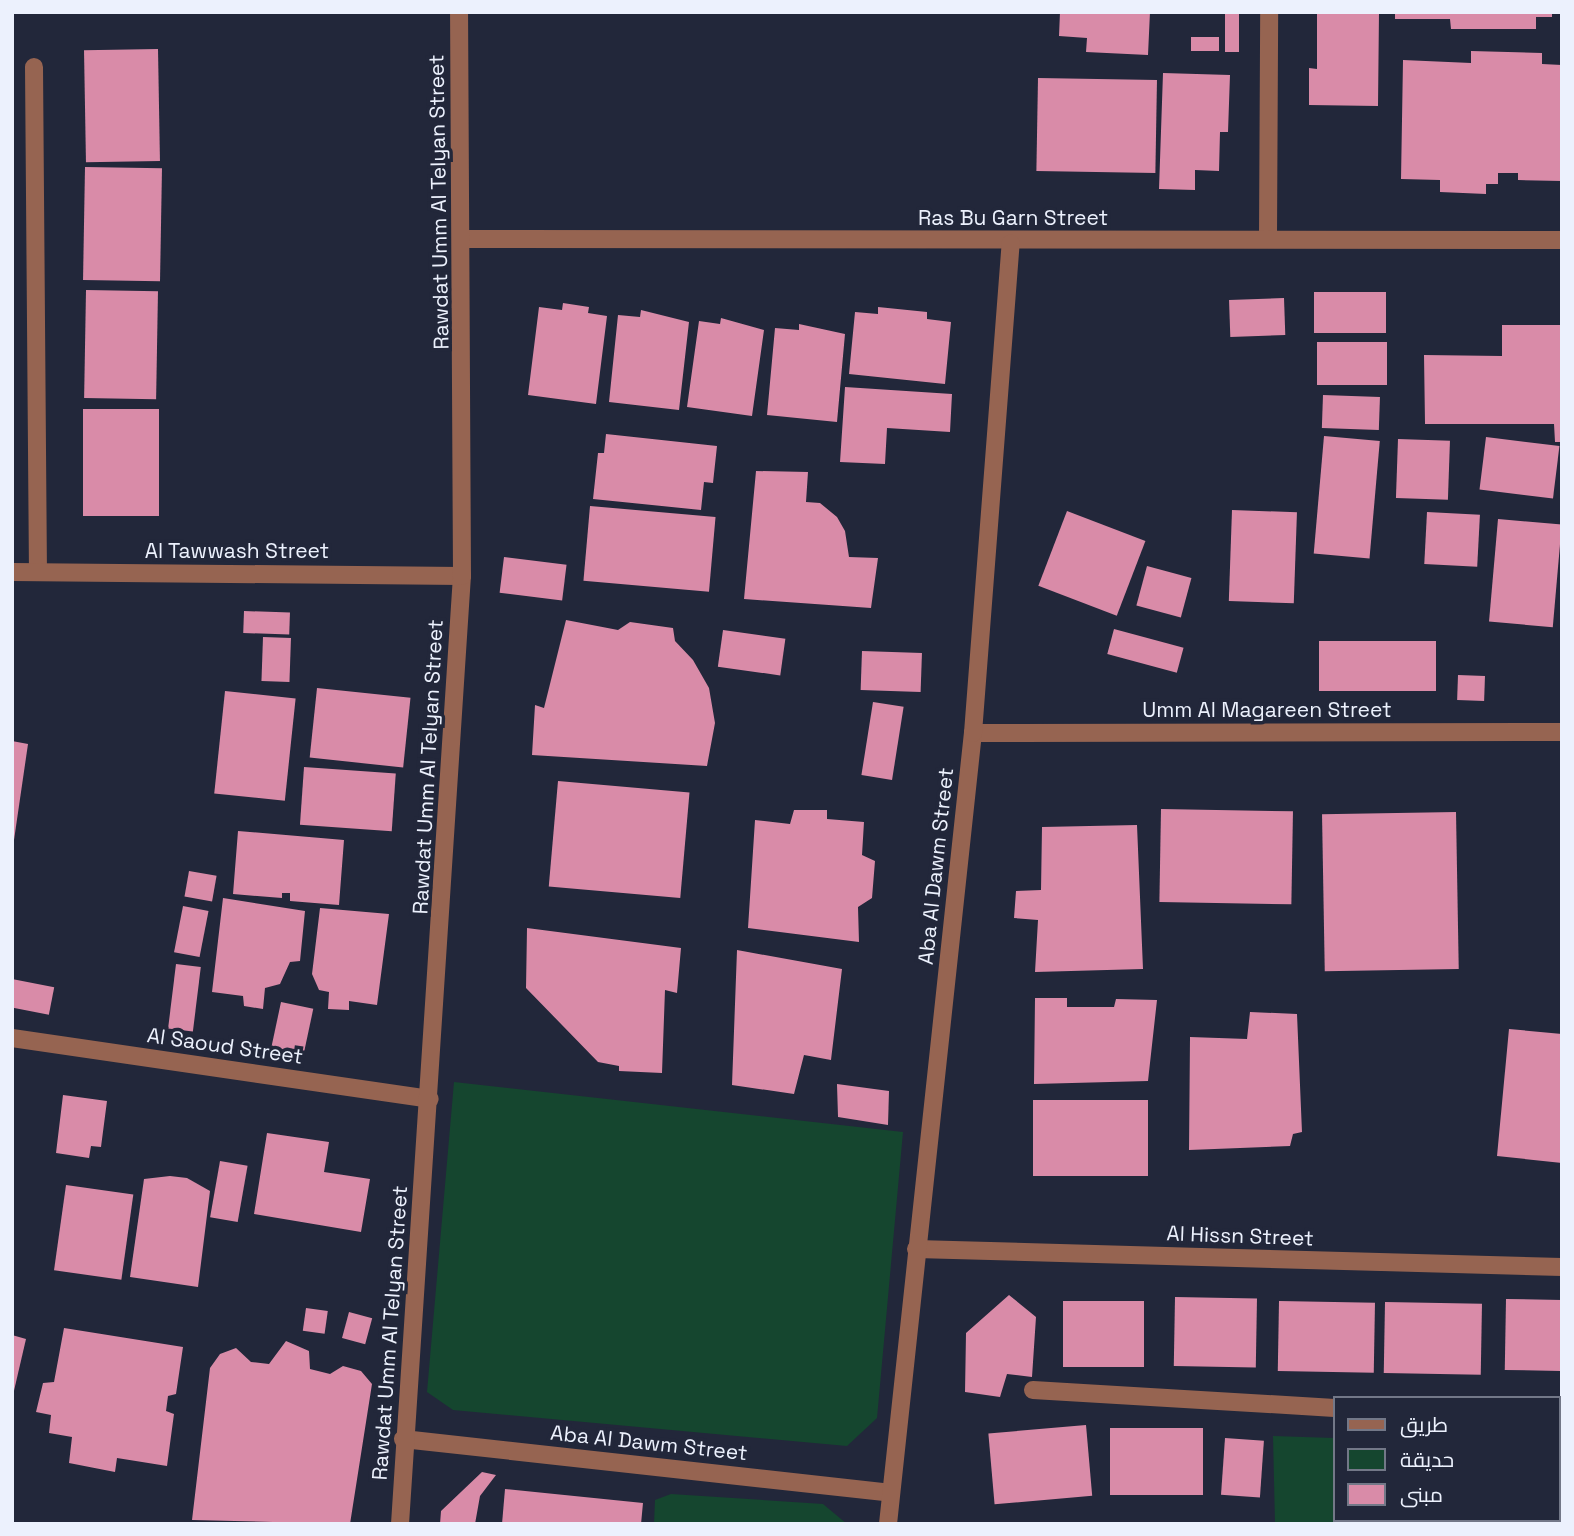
<!DOCTYPE html>
<meta charset="utf-8">
<style>
body{margin:0}
#map{position:relative;width:1574px;height:1536px;overflow:hidden;background:#22273a;font-family:"Space Grotesk",Cairo,sans-serif}
div>[style]{position:absolute}
.green>*{inset:0;background:#15462f}
.building>*{inset:0;background:#d98ba8;transform-origin:0 0}
.minor>*{height:18px;margin:-9px;padding:0 9px;transform-origin:9px;border-radius:9px;background:#966451}
span{translate:-50% -50%;white-space:nowrap;text-align:center;line-height:1.15;-webkit-text-stroke:7px #22273a;paint-order:stroke}
.street-label{font-size:21px;color:#ecf1fd}
.frame{position:absolute;inset:0;border:14px solid #ecf1fd;pointer-events:none}
.legend{position:absolute;left:1333px;top:1396px;width:228px;height:126px;box-sizing:border-box;background:#22273a;border:2px solid #737888;margin:0;padding:9px 12px;list-style:none;font-size:21px;color:#ecf1fd}
.legend li{display:flex;align-items:center;gap:14px;height:35px}
.legend b{width:35px;border:2px solid #737888}
</style>
<div id="map">
<div class="green">
<div style="clip-path:polygon(454px 1082px,903px 1132px,877px 1418px,847px 1446px,453px 1410px,427px 1392px)"></div>
<div style="clip-path:polygon(1273px 1436px,1334px 1438px,1334px 1520px,1370px 1520px,1370px 1524px,1275px 1524px)"></div>
<div style="clip-path:polygon(671px 1494px,823px 1504px,847px 1524px,654px 1524px,655px 1500px)"></div>
</div>
<div class="building">
<div style="clip-path:polygon(1060px 12px,1150px 12px,1148px 55px,1086px 52px,1087px 38px,1059px 36px)"></div>
<div style="left:1225px;top:12px;width:14px;height:40px"></div>
<div style="clip-path:polygon(1317px 12px,1379px 12px,1378px 106px,1309px 105px,1309px 68px,1317px 69px)"></div>
<div style="clip-path:polygon(1395px 12px,1552px 12px,1552px 17px,1536px 17px,1536px 29px,1451px 29px,1450px 19px,1395px 19px)"></div>
<div style="left:1219px;top:37px;width:14px;height:28px;rotate:90deg"></div>
<div style="left:158px;top:49px;width:112px;height:74px;rotate:89deg"></div>
<div style="clip-path:polygon(1471px 51px,1542px 53px,1542px 64px,1562px 65px,1562px 181px,1518px 180px,1518px 173px,1498px 173px,1498px 184px,1486px 184px,1486px 194px,1440px 192px,1440px 180px,1401px 179px,1403px 60px,1471px 63px)"></div>
<div style="clip-path:polygon(1163px 73px,1230px 75px,1228px 132px,1220px 132px,1219px 171px,1195px 170px,1195px 190px,1159px 189px)"></div>
<div style="left:1038px;top:78px;width:119px;height:93px;rotate:1deg"></div>
<div style="left:85px;top:167px;width:77px;height:113px;rotate:1deg"></div>
<div style="left:86px;top:290px;width:72px;height:108px;rotate:1deg"></div>
<div style="left:1314px;top:292px;width:72px;height:41px"></div>
<div style="left:1284px;top:298px;width:37px;height:55px;rotate:88deg"></div>
<div style="clip-path:polygon(563px 303px,589px 307px,588px 313px,607px 316px,596px 404px,528px 395px,539px 307px,562px 310px)"></div>
<div style="clip-path:polygon(878px 307px,927px 312px,927px 319px,951px 322px,945px 384px,849px 374px,855px 312px,878px 314px)"></div>
<div style="clip-path:polygon(641px 310px,689px 322px,679px 410px,609px 402px,618px 315px,640px 317px)"></div>
<div style="clip-path:polygon(721px 318px,764px 330px,752px 416px,687px 407px,699px 321px,720px 324px)"></div>
<div style="clip-path:polygon(799px 324px,845px 334px,837px 422px,767px 415px,775px 328px,799px 330px)"></div>
<div style="clip-path:polygon(1502px 325px,1562px 325px,1562px 442px,1555px 442px,1554px 424px,1425px 424px,1424px 355px,1502px 356px)"></div>
<div style="left:1317px;top:342px;width:70px;height:43px"></div>
<div style="clip-path:polygon(845px 387px,952px 394px,950px 432px,887px 428px,885px 464px,840px 462px)"></div>
<div style="left:1323px;top:395px;width:57px;height:33px;rotate:2deg"></div>
<div style="left:83px;top:409px;width:76px;height:107px"></div>
<div style="clip-path:polygon(606px 434px,717px 446px,713px 483px,704px 482px,701px 510px,593px 499px,598px 453px,604px 453px)"></div>
<div style="left:1324px;top:436px;width:56px;height:118px;rotate:5deg"></div>
<div style="left:1486px;top:437px;width:74px;height:53px;rotate:7deg"></div>
<div style="left:1398px;top:439px;width:52px;height:59px;rotate:2deg"></div>
<div style="clip-path:polygon(756px 471px,808px 472px,806px 502px,820px 503px,837px 517px,845px 531px,849px 557px,878px 558px,871px 608px,744px 599px)"></div>
<div style="left:590px;top:506px;width:126px;height:75px;rotate:5deg"></div>
<div style="left:1232px;top:510px;width:65px;height:91px;rotate:2deg"></div>
<div style="left:1067px;top:511px;width:84px;height:80px;rotate:21deg"></div>
<div style="left:1427px;top:512px;width:53px;height:52px;rotate:3deg"></div>
<div style="left:1498px;top:519px;width:64px;height:103px;rotate:5deg"></div>
<div style="left:504px;top:557px;width:63px;height:36px;rotate:7deg"></div>
<div style="left:1147px;top:566px;width:46px;height:41px;rotate:15deg"></div>
<div style="left:244px;top:611px;width:46px;height:22px;rotate:2deg"></div>
<div style="clip-path:polygon(566px 620px,618px 630px,630px 622px,673px 628px,675px 641px,693px 660px,709px 688px,715px 723px,707px 766px,532px 755px,535px 705px,544px 708px)"></div>
<div style="left:1114px;top:629px;width:72px;height:26px;rotate:15deg"></div>
<div style="left:723px;top:630px;width:63px;height:37px;rotate:8deg"></div>
<div style="left:263px;top:637px;width:28px;height:44px;rotate:2deg"></div>
<div style="left:1319px;top:641px;width:117px;height:50px"></div>
<div style="left:862px;top:651px;width:60px;height:39px;rotate:2deg"></div>
<div style="left:1458px;top:675px;width:27px;height:25px;rotate:2deg"></div>
<div style="left:317px;top:688px;width:94px;height:70px;rotate:6deg"></div>
<div style="left:225px;top:691px;width:71px;height:103px;rotate:6deg"></div>
<div style="left:873px;top:702px;width:31px;height:74px;rotate:9deg"></div>
<div style="clip-path:polygon(12px 741px,28px 744px,14px 840px,12px 839px)"></div>
<div style="left:304px;top:767px;width:92px;height:58px;rotate:4deg"></div>
<div style="left:558px;top:781px;width:132px;height:106px;rotate:5deg"></div>
<div style="left:1161px;top:809px;width:132px;height:93px;rotate:1deg"></div>
<div style="clip-path:polygon(794px 810px,827px 810px,827px 819px,864px 822px,862px 855px,875px 861px,872px 898px,858px 907px,859px 942px,748px 928px,755px 820px,790px 824px)"></div>
<div style="left:1456px;top:812px;width:157px;height:134px;rotate:89deg"></div>
<div style="clip-path:polygon(1137px 825px,1143px 969px,1035px 972px,1038px 920px,1014px 918px,1016px 891px,1041px 890px,1042px 827px)"></div>
<div style="clip-path:polygon(238px 831px,344px 840px,339px 905px,290px 901px,290px 893px,282px 893px,282px 898px,233px 894px)"></div>
<div style="left:189px;top:871px;width:28px;height:26px;rotate:10deg"></div>
<div style="clip-path:polygon(223px 898px,305px 911px,300px 961px,290px 962px,280px 984px,265px 988px,263px 1009px,244px 1006px,243px 996px,212px 992px)"></div>
<div style="left:183px;top:906px;width:26px;height:47px;rotate:11deg"></div>
<div style="clip-path:polygon(320px 908px,389px 914px,377px 1005px,349px 1001px,349px 1010px,328px 1009px,329px 992px,319px 990px,312px 974px)"></div>
<div style="clip-path:polygon(527px 928px,681px 948px,677px 993px,665px 990px,662px 1073px,619px 1071px,619px 1066px,598px 1062px,526px 988px)"></div>
<div style="clip-path:polygon(737px 950px,842px 969px,831px 1060px,804px 1055px,794px 1094px,732px 1085px)"></div>
<div style="left:176px;top:964px;width:25px;height:65px;rotate:7deg"></div>
<div style="left:12px;top:979px;width:43px;height:28px;rotate:11deg"></div>
<div style="clip-path:polygon(1035px 998px,1067px 998px,1067px 1007px,1114px 1007px,1116px 999px,1157px 1000px,1148px 1081px,1034px 1084px)"></div>
<div style="left:281px;top:1002px;width:33px;height:46px;rotate:12deg"></div>
<div style="clip-path:polygon(1250px 1012px,1297px 1014px,1302px 1132px,1293px 1134px,1290px 1146px,1189px 1150px,1190px 1037px,1247px 1039px)"></div>
<div style="clip-path:polygon(1509px 1029px,1562px 1034px,1562px 1163px,1497px 1156px)"></div>
<div style="clip-path:polygon(837px 1084px,889px 1091px,888px 1125px,838px 1117px)"></div>
<div style="clip-path:polygon(63px 1095px,107px 1101px,101px 1147px,91px 1146px,89px 1158px,56px 1153px)"></div>
<div style="left:1033px;top:1100px;width:115px;height:76px"></div>
<div style="clip-path:polygon(267px 1133px,329px 1142px,324px 1172px,370px 1179px,361px 1232px,254px 1214px)"></div>
<div style="left:220px;top:1161px;width:28px;height:57px;rotate:10deg"></div>
<div style="clip-path:polygon(170px 1176px,187px 1178px,210px 1191px,198px 1287px,130px 1277px,144px 1179px)"></div>
<div style="left:66px;top:1185px;width:68px;height:86px;rotate:8deg"></div>
<div style="clip-path:polygon(1009px 1295px,1036px 1317px,1032px 1377px,1007px 1374px,1000px 1397px,965px 1392px,966px 1333px)"></div>
<div style="left:1175px;top:1297px;width:82px;height:69px;rotate:1deg"></div>
<div style="left:1506px;top:1299px;width:56px;height:71px;rotate:1deg"></div>
<div style="left:1063px;top:1301px;width:81px;height:66px"></div>
<div style="left:1279px;top:1301px;width:96px;height:70px;rotate:1deg"></div>
<div style="left:1385px;top:1302px;width:97px;height:71px;rotate:1deg"></div>
<div style="left:306px;top:1308px;width:22px;height:23px;rotate:8deg"></div>
<div style="left:349px;top:1312px;width:24px;height:27px;rotate:15deg"></div>
<div style="clip-path:polygon(64px 1328px,183px 1347px,176px 1394px,168px 1396px,166px 1411px,174px 1414px,167px 1466px,117px 1458px,115px 1472px,69px 1463px,72px 1437px,49px 1433px,51px 1415px,36px 1412px,43px 1383px,54px 1382px)"></div>
<div style="clip-path:polygon(12px 1335px,26px 1339px,13px 1395px,12px 1395px)"></div>
<div style="clip-path:polygon(286px 1341px,309px 1351px,310px 1369px,330px 1374px,343px 1366px,361px 1371px,372px 1384px,350px 1524px,192px 1520px,210px 1368px,220px 1354px,236px 1348px,251px 1362px,269px 1364px)"></div>
<div style="left:1086px;top:1425px;width:71px;height:98px;rotate:85deg"></div>
<div style="left:1110px;top:1428px;width:93px;height:67px"></div>
<div style="clip-path:polygon(1558px 1437px,1562px 1437px,1558px 1509px)"></div>
<div style="left:1225px;top:1438px;width:39px;height:57px;rotate:4deg"></div>
<div style="clip-path:polygon(482px 1472px,496px 1475px,480px 1496px,475px 1524px,440px 1524px,441px 1511px)"></div>
<div style="clip-path:polygon(505px 1489px,643px 1503px,641px 1524px,502px 1524px)"></div>
<div style="left:1393px;top:1520px;width:64px;height:4px"></div>
</div>
<div class="minor">
<div style="left:34px;top:67px;width:505px;rotate:89.55deg"></div>
<div style="left:1268px;top:237px;width:225px;rotate:-89.7deg"></div>
<div style="left:464px;top:239px;width:1098px;rotate:0.05deg"></div>
<div style="left:12px;top:572px;width:450px;rotate:0.5deg"></div>
<div style="left:973px;top:733px;width:589px;rotate:-0.1deg"></div>
<div style="left:12px;top:1038px;width:422px;rotate:8.3deg"></div>
<div style="left:916px;top:1249px;width:646px;rotate:1.6deg"></div>
<div style="left:1033px;top:1390px;width:302px;rotate:3.4deg"></div>
<div style="left:1558px;top:1415px;width:4px;rotate:-14deg"></div>
<div style="left:403px;top:1439px;width:489px;rotate:6.3deg"></div>
<div style="left:400px;top:1524px;width:950px;rotate:-86.26deg"></div>
<div style="left:462px;top:576px;width:564px;rotate:-90.3deg"></div>
<div style="left:888px;top:1524px;width:796px;rotate:-83.87deg"></div>
<div style="left:973px;top:733px;width:491px;rotate:-85.6deg"></div>
<div style="left:1483px;top:1524px;width:4px;rotate:-90deg"></div>
</div>
<div class="street-label">
<span style="left:439px;top:202px;rotate:-91deg">Rawdat Umm Al Telyan Street</span>
<span style="left:1013px;top:218px">Ras Bu Garn Street</span>
<span style="left:237px;top:551px">Al Tawwash Street</span>
<span style="left:1267px;top:710px">Umm Al Magareen Street</span>
<span style="left:428px;top:767px;rotate:-87deg">Rawdat Umm Al Telyan Street</span>
<span style="left:936px;top:866px;rotate:-84deg">Aba Al Dawm Street</span>
<span style="left:225px;top:1046px;rotate:8deg">Al Saoud Street</span>
<span style="left:1240px;top:1236px;rotate:2deg">Al Hissn Street</span>
<span style="left:390px;top:1333px;rotate:-86deg">Rawdat Umm Al Telyan Street</span>
<span style="left:649px;top:1443px;rotate:6deg">Aba Al Dawm Street</span>
</div>
<div class="frame"></div>
<ul class="legend">
<li><b style="height:9px;background:#966451"></b>طريق</li>
<li><b style="height:19px;background:#15462f"></b>حديقة</li>
<li><b style="height:19px;background:#d98ba8"></b>مبنى</li>
</ul>
</div>
